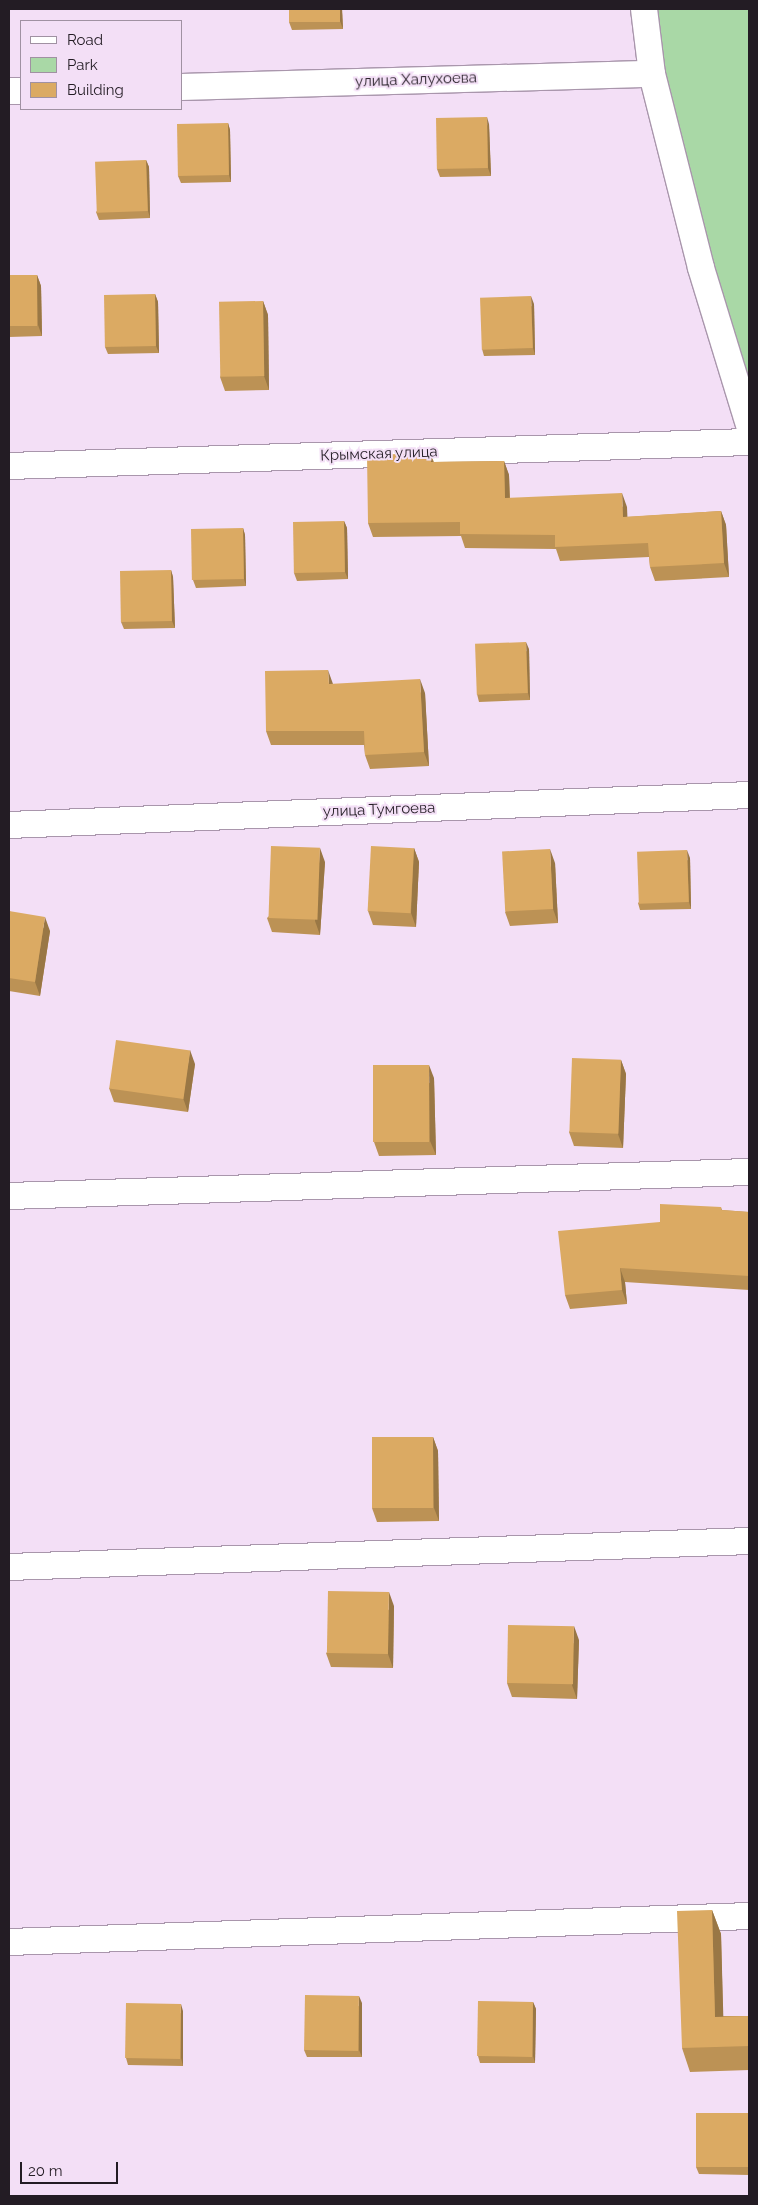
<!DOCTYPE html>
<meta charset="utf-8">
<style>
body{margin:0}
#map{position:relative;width:758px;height:2205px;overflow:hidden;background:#f3dff6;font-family:Raleway,sans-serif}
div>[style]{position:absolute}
.green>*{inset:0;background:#a9d8a6}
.roads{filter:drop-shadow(1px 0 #a996ac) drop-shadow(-1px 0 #a996ac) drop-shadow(0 1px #a996ac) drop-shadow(0 -1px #a996ac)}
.street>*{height:26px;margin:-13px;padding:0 13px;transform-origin:13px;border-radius:13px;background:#fff}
.wall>*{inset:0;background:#bc9255}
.shaded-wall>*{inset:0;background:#997745}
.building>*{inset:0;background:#dbaa63;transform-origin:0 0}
span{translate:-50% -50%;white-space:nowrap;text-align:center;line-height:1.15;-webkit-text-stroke:4px #f3dff6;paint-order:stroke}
.street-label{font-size:15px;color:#231c24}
.frame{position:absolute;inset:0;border:10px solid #231c24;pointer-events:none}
.legend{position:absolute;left:20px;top:20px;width:162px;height:90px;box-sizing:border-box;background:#f3dff6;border:1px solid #a091a2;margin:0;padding:6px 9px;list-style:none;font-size:15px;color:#231c24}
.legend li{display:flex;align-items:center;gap:10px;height:25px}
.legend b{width:25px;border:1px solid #a091a2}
.scale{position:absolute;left:20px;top:2162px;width:98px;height:22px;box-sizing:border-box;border:2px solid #231c24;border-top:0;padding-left:6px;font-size:15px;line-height:18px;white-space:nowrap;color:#231c24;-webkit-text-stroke:4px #f3dff6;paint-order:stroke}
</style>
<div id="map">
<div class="green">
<div style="clip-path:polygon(644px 9px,749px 9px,749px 425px)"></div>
</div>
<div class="roads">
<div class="street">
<div style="left:644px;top:9px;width:65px;rotate:83deg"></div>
<div style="left:652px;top:74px;width:200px;rotate:75.8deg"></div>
<div style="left:701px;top:268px;width:164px;rotate:73deg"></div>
<div style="left:181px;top:87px;width:471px;rotate:-1.6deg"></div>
<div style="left:9px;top:91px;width:12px"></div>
<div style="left:9px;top:466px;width:740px;rotate:-1.86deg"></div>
<div style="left:9px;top:825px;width:741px;rotate:-2.32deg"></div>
<div style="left:9px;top:1196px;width:740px;rotate:-1.86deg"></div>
<div style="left:9px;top:1567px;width:740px;rotate:-2.01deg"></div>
<div style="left:9px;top:1942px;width:740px;rotate:-2.01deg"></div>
</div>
</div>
<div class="wall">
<div style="clip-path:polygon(342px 9px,343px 29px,292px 30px,289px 22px)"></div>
<div style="clip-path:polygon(228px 123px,230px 130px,231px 182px,181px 183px,178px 176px)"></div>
<div style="clip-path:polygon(489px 124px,491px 176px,440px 177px,437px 169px)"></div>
<div style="clip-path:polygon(146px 160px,149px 167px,150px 218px,99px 220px,96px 212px)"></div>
<div style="clip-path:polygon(9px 275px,37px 275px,41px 286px,42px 336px,9px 337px)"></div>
<div style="clip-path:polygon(155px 294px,158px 302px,159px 353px,108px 354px,105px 347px)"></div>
<div style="clip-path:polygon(263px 301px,268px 315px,269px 390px,225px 391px,220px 377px)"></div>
<div style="clip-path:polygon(534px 304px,535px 355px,484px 356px,482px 349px)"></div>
<div style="clip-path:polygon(430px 453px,434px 462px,504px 461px,509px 475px,510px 498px,627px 507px,627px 517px,721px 511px,726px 525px,729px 577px,655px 581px,650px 567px,649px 557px,560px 561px,556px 549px,465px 548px,461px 536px,373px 537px,368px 523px)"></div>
<div style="clip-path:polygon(344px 521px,347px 528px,348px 579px,297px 581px,294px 573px)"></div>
<div style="clip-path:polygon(243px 528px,245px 535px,246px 586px,196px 588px,193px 580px)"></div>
<div style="clip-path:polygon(171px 570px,173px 577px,175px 628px,124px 629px,121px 622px)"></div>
<div style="clip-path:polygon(529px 649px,530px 700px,479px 702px,477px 694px)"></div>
<div style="clip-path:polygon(333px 684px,425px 693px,429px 766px,370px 769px,365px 755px,364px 745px,271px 745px,266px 731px)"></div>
<div style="clip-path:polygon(414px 848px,419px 862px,416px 927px,373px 925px,368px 911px)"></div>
<div style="clip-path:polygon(690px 858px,691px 909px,640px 910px,638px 903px)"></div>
<div style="clip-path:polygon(325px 862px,320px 935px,272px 932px,267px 918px)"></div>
<div style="clip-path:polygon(555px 863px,558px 923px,510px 926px,505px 912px)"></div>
<div style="clip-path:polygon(9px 911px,50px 931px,40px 996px,9px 991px)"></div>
<div style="clip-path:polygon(621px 1060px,626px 1074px,623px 1148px,574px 1146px,569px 1132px)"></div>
<div style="clip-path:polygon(195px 1064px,188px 1112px,114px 1102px,109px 1088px)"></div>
<div style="clip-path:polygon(434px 1078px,436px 1155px,379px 1156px,374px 1142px)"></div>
<div style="clip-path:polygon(721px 1207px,722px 1210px,749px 1212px,749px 1290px,625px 1282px,627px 1304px,570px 1309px,565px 1295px,660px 1222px)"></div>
<div style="clip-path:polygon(433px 1437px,438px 1451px,439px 1521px,377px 1522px,372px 1508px)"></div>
<div style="clip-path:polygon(394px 1606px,393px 1668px,331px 1667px,326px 1653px)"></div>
<div style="clip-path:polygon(579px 1640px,577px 1699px,512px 1697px,507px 1683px)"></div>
<div style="clip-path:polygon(712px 1910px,721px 1934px,723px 2016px,749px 2016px,749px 2070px,690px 2072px,682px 2048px)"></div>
<div style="clip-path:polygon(533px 2002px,536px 2009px,535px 2063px,480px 2063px,478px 2056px)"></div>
<div style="clip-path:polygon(362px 2003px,362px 2057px,307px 2057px,304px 2050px)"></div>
<div style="clip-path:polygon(183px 2011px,183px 2066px,128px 2065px,126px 2058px)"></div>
<div style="clip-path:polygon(749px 2113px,749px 2175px,699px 2174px,696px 2167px)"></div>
</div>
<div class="shaded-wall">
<div style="clip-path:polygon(340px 9px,342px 9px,343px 29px,340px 21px)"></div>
<div style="clip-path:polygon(487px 117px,489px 124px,491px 176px,488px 168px)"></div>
<div style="clip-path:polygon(228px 123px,230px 130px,231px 182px,229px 175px)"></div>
<div style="clip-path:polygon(146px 160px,149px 167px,150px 218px,148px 211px)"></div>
<div style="clip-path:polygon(37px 275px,41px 286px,42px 336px,38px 325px)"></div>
<div style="clip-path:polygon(155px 294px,158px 302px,159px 353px,156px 346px)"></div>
<div style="clip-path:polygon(531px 296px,534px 304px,535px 355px,533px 348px)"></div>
<div style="clip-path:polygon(263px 301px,268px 315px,269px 390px,264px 376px)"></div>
<div style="clip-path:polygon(430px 453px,435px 467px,431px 462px)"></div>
<div style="clip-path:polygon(504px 461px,509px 475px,510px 512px,505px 498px)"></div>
<div style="clip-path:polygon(622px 493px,627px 507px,628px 531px,623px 517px)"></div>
<div style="clip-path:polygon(721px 511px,726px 525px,729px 577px,724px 563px)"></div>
<div style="clip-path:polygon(344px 521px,347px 528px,348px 579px,345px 572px)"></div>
<div style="clip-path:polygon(243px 528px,245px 535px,246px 586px,244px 579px)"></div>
<div style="clip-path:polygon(171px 570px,173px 577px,175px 628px,172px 621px)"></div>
<div style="clip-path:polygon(526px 642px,529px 649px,530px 700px,528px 693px)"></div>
<div style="clip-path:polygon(328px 670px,333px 684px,329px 684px)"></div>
<div style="clip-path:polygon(420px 679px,425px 693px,429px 766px,424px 752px)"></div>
<div style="clip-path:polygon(320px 848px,325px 862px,320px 935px,315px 921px)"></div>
<div style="clip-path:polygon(414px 848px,419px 862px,416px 927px,411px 913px)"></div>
<div style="clip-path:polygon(550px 849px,555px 863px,558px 923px,553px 909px)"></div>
<div style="clip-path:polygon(687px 850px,690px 858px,691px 909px,689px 902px)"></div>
<div style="clip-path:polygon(45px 917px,50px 931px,40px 996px,35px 982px)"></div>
<div style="clip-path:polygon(190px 1050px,195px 1064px,188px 1112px,183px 1098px)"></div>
<div style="clip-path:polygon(621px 1060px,626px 1074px,623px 1148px,618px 1134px)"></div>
<div style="clip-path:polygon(429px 1065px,434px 1078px,436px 1155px,430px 1141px)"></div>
<div style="clip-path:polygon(620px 1268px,625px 1282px,627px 1304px,622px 1290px)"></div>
<div style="clip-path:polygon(433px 1437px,438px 1451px,439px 1521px,434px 1508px)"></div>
<div style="clip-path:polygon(389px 1592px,394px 1606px,393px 1668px,388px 1654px)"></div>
<div style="clip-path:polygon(574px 1626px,579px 1640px,577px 1699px,572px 1685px)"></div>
<div style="clip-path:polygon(712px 1910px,721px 1934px,724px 2041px,715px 2017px)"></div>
<div style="clip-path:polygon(359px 1996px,362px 2003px,362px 2057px,359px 2050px)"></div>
<div style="clip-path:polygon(533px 2002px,536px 2009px,535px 2063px,533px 2056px)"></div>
<div style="clip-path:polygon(181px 2004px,183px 2011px,183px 2066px,181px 2058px)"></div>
</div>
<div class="building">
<div style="left:289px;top:9px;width:51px;height:13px"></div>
<div style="left:487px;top:117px;width:51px;height:51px;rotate:89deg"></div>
<div style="left:228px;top:123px;width:52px;height:51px;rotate:89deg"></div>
<div style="left:146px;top:160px;width:51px;height:51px;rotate:88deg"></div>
<div style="left:9px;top:275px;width:28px;height:51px"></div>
<div style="left:155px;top:294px;width:52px;height:51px;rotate:89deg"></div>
<div style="left:531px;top:296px;width:52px;height:51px;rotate:88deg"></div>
<div style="left:263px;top:301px;width:75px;height:44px;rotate:89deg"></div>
<div style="clip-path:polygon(430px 453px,431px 462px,504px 461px,505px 498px,622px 493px,623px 517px,721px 511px,724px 563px,650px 567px,648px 543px,555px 547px,555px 535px,460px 534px,460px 522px,368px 523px,367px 455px)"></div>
<div style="left:344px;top:521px;width:51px;height:51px;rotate:89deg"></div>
<div style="left:243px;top:528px;width:51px;height:52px;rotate:89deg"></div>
<div style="left:171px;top:570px;width:51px;height:51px;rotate:89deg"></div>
<div style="left:526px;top:642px;width:51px;height:51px;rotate:88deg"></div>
<div style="clip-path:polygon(328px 670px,329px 684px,420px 679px,424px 752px,365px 755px,364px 731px,266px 731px,265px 671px)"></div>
<div style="left:271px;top:846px;width:49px;height:72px;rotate:2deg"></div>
<div style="left:371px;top:846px;width:43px;height:65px;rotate:3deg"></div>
<div style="left:550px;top:849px;width:60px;height:48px;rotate:87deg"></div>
<div style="left:687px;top:850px;width:52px;height:50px;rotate:88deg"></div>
<div style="clip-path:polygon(9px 911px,45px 917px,35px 982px,9px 978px)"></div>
<div style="left:116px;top:1040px;width:75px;height:49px;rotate:8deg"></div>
<div style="left:572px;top:1058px;width:49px;height:74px;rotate:2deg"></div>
<div style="left:373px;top:1065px;width:56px;height:77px"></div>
<div style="clip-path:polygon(660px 1204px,721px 1207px,721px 1210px,749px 1212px,749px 1276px,620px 1268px,622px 1290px,565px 1295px,558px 1231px,660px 1222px)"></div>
<div style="left:372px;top:1437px;width:61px;height:71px"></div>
<div style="left:328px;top:1591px;width:61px;height:62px;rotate:1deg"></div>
<div style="left:508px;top:1625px;width:66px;height:58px;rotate:1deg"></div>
<div style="clip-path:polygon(712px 1910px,715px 2017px,749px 2016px,749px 2046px,682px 2048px,677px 1911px)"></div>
<div style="left:305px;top:1995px;width:54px;height:55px;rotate:1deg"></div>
<div style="left:478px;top:2001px;width:55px;height:55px;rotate:1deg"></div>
<div style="left:126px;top:2003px;width:55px;height:55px;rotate:1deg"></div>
<div style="left:696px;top:2113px;width:53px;height:54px"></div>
</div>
<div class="street-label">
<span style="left:416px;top:80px;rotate:-2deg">улица Халухоева</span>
<span style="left:379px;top:454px;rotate:-2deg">Крымская улица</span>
<span style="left:379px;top:810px;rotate:-2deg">улица Тумгоева</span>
</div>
<div class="frame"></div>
<ul class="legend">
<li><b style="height:6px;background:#fff"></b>Road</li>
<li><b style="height:14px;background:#a9d8a6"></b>Park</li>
<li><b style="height:14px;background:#dbaa63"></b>Building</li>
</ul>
<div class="scale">20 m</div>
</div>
